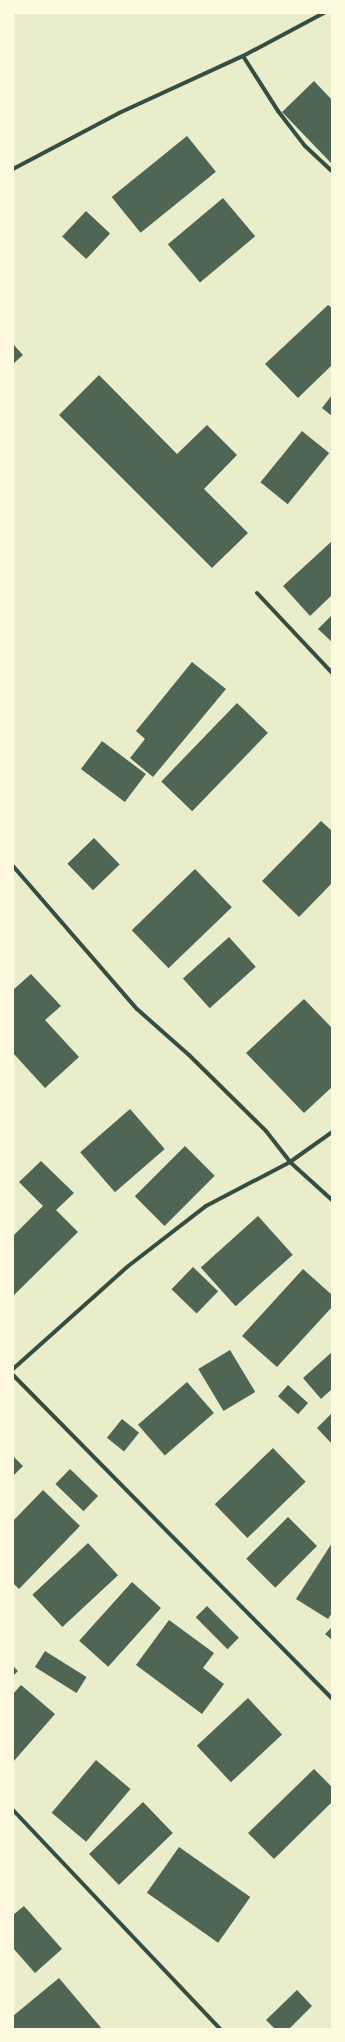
<!DOCTYPE html>
<style>
body{margin:0}
#map{position:relative;width:345px;height:2042px;overflow:hidden;background:#e9edc9;font-family:"Asap Condensed",sans-serif}
div>[style]{position:absolute}
.building>*{inset:0;background:#4f6655;transform-origin:0 0}
.minor>*{height:4px;margin:-2px;padding:0 2px;transform-origin:2px;border-radius:2px;background:#344e41}
span{translate:-50% -50%;white-space:nowrap;text-align:center;line-height:1.15;-webkit-text-stroke:3.5px #fefae0;paint-order:stroke}
.frame{position:absolute;inset:0;border:14px solid #fefae0;pointer-events:none}
</style>
<div id="map">
<div class="building">
<div style="clip-path:polygon(314px 81px,332px 100px,332px 164px,282px 112px)"></div>
<div style="left:187px;top:136px;width:46px;height:97px;rotate:51deg"></div>
<div style="left:223px;top:198px;width:50px;height:72px;rotate:50deg"></div>
<div style="left:86px;top:211px;width:33px;height:35px;rotate:43deg"></div>
<div style="clip-path:polygon(328px 305px,332px 308px,332px 365px,298px 398px,265px 364px)"></div>
<div style="clip-path:polygon(13px 344px,23px 355px,13px 364px)"></div>
<div style="clip-path:polygon(99px 375px,177px 454px,207px 425px,237px 455px,204px 489px,248px 533px,212px 568px,59px 415px)"></div>
<div style="clip-path:polygon(332px 395px,332px 416px,322px 408px)"></div>
<div style="left:302px;top:431px;width:35px;height:66px;rotate:39deg"></div>
<div style="clip-path:polygon(332px 541px,332px 595px,310px 616px,283px 586px)"></div>
<div style="clip-path:polygon(332px 615px,332px 642px,318px 629px)"></div>
<div style="clip-path:polygon(192px 662px,226px 689px,153px 777px,130px 758px,145px 739px,136px 731px)"></div>
<div style="left:237px;top:703px;width:43px;height:109px;rotate:44deg"></div>
<div style="left:102px;top:741px;width:55px;height:35px;rotate:37deg"></div>
<div style="clip-path:polygon(321px 821px,332px 831px,332px 883px,299px 917px,262px 881px)"></div>
<div style="left:94px;top:838px;width:37px;height:37px;rotate:46deg"></div>
<div style="left:195px;top:869px;width:53px;height:88px;rotate:46deg"></div>
<div style="left:229px;top:937px;width:40px;height:62px;rotate:48deg"></div>
<div style="clip-path:polygon(31px 974px,61px 1006px,45px 1020px,79px 1057px,45px 1088px,13px 1053px,13px 990px)"></div>
<div style="clip-path:polygon(304px 999px,332px 1028px,332px 1087px,304px 1113px,246px 1053px)"></div>
<div style="left:130px;top:1109px;width:53px;height:66px;rotate:49deg"></div>
<div style="left:185px;top:1146px;width:42px;height:71px;rotate:45deg"></div>
<div style="clip-path:polygon(41px 1161px,74px 1193px,56px 1210px,78px 1232px,13px 1296px,13px 1236px,43px 1206px,19px 1182px)"></div>
<div style="left:258px;top:1216px;width:52px;height:77px;rotate:48deg"></div>
<div style="left:193px;top:1267px;width:35px;height:31px;rotate:44deg"></div>
<div style="clip-path:polygon(303px 1269px,332px 1295px,332px 1307px,277px 1367px,242px 1336px)"></div>
<div style="left:230px;top:1350px;width:49px;height:37px;rotate:59deg"></div>
<div style="clip-path:polygon(332px 1352px,332px 1389px,321px 1399px,303px 1378px)"></div>
<div style="left:187px;top:1382px;width:41px;height:65px;rotate:49deg"></div>
<div style="left:288px;top:1385px;width:27px;height:15px;rotate:42deg"></div>
<div style="clip-path:polygon(332px 1413px,332px 1444px,317px 1428px)"></div>
<div style="left:122px;top:1419px;width:22px;height:24px;rotate:39deg"></div>
<div style="left:273px;top:1448px;width:47px;height:81px;rotate:46deg"></div>
<div style="clip-path:polygon(13px 1456px,23px 1466px,13px 1476px)"></div>
<div style="left:70px;top:1469px;width:39px;height:21px;rotate:44deg"></div>
<div style="clip-path:polygon(43px 1490px,80px 1526px,19px 1589px,13px 1583px,13px 1521px)"></div>
<div style="left:288px;top:1517px;width:41px;height:59px;rotate:45deg"></div>
<div style="left:88px;top:1543px;width:44px;height:76px;rotate:47deg"></div>
<div style="clip-path:polygon(332px 1543px,332px 1613px,328px 1619px,296px 1599px)"></div>
<div style="left:132px;top:1582px;width:39px;height:79px;rotate:42deg"></div>
<div style="left:207px;top:1606px;width:45px;height:16px;rotate:45deg"></div>
<div style="clip-path:polygon(169px 1620px,214px 1653px,203px 1668px,224px 1684px,202px 1714px,136px 1665px)"></div>
<div style="clip-path:polygon(332px 1627px,332px 1640px,325px 1634px)"></div>
<div style="left:45px;top:1651px;width:49px;height:19px;rotate:32deg"></div>
<div style="clip-path:polygon(13px 1666px,18px 1671px,13px 1676px)"></div>
<div style="clip-path:polygon(21px 1685px,55px 1714px,13px 1762px,13px 1694px)"></div>
<div style="left:248px;top:1698px;width:50px;height:70px;rotate:47deg"></div>
<div style="left:96px;top:1760px;width:45px;height:69px;rotate:40deg"></div>
<div style="clip-path:polygon(314px 1769px,332px 1787px,332px 1802px,274px 1859px,248px 1833px)"></div>
<div style="left:143px;top:1802px;width:43px;height:75px;rotate:46deg"></div>
<div style="left:179px;top:1847px;width:87px;height:56px;rotate:35deg"></div>
<div style="clip-path:polygon(24px 1906px,62px 1949px,35px 1973px,13px 1948px,13px 1915px)"></div>
<div style="clip-path:polygon(59px 1978px,102px 2029px,13px 2029px,13px 2016px)"></div>
<div style="clip-path:polygon(297px 1990px,312px 2006px,289px 2029px,275px 2029px,266px 2020px)"></div>
</div>
<div class="minor">
<div style="left:243px;top:56px;width:65px;rotate:57.5deg"></div>
<div style="left:278px;top:111px;width:44px;rotate:52.4deg"></div>
<div style="left:305px;top:146px;width:37px;rotate:43deg"></div>
<div style="left:13px;top:169px;width:120px;rotate:-27.8deg"></div>
<div style="left:119px;top:113px;width:136px;rotate:-24.7deg"></div>
<div style="left:243px;top:56px;width:92px;rotate:-28deg"></div>
<div style="left:257px;top:593px;width:110px;rotate:46.8deg"></div>
<div style="left:13px;top:866px;width:189px;rotate:49.1deg"></div>
<div style="left:137px;top:1009px;width:69px;rotate:41.5deg"></div>
<div style="left:189px;top:1055px;width:108px;rotate:44.6deg"></div>
<div style="left:266px;top:1131px;width:39px;rotate:52deg"></div>
<div style="left:290px;top:1162px;width:57px;rotate:42.1deg"></div>
<div style="left:13px;top:1369px;width:153px;rotate:-41.8deg"></div>
<div style="left:127px;top:1267px;width:100px;rotate:-37.7deg"></div>
<div style="left:206px;top:1206px;width:95px;rotate:-27.6deg"></div>
<div style="left:290px;top:1162px;width:52px;rotate:-35.5deg"></div>
<div style="left:13px;top:1375px;width:455px;rotate:45.4deg"></div>
<div style="left:13px;top:1810px;width:301px;rotate:46.6deg"></div>
</div>
<div class="frame"></div>
</div>
